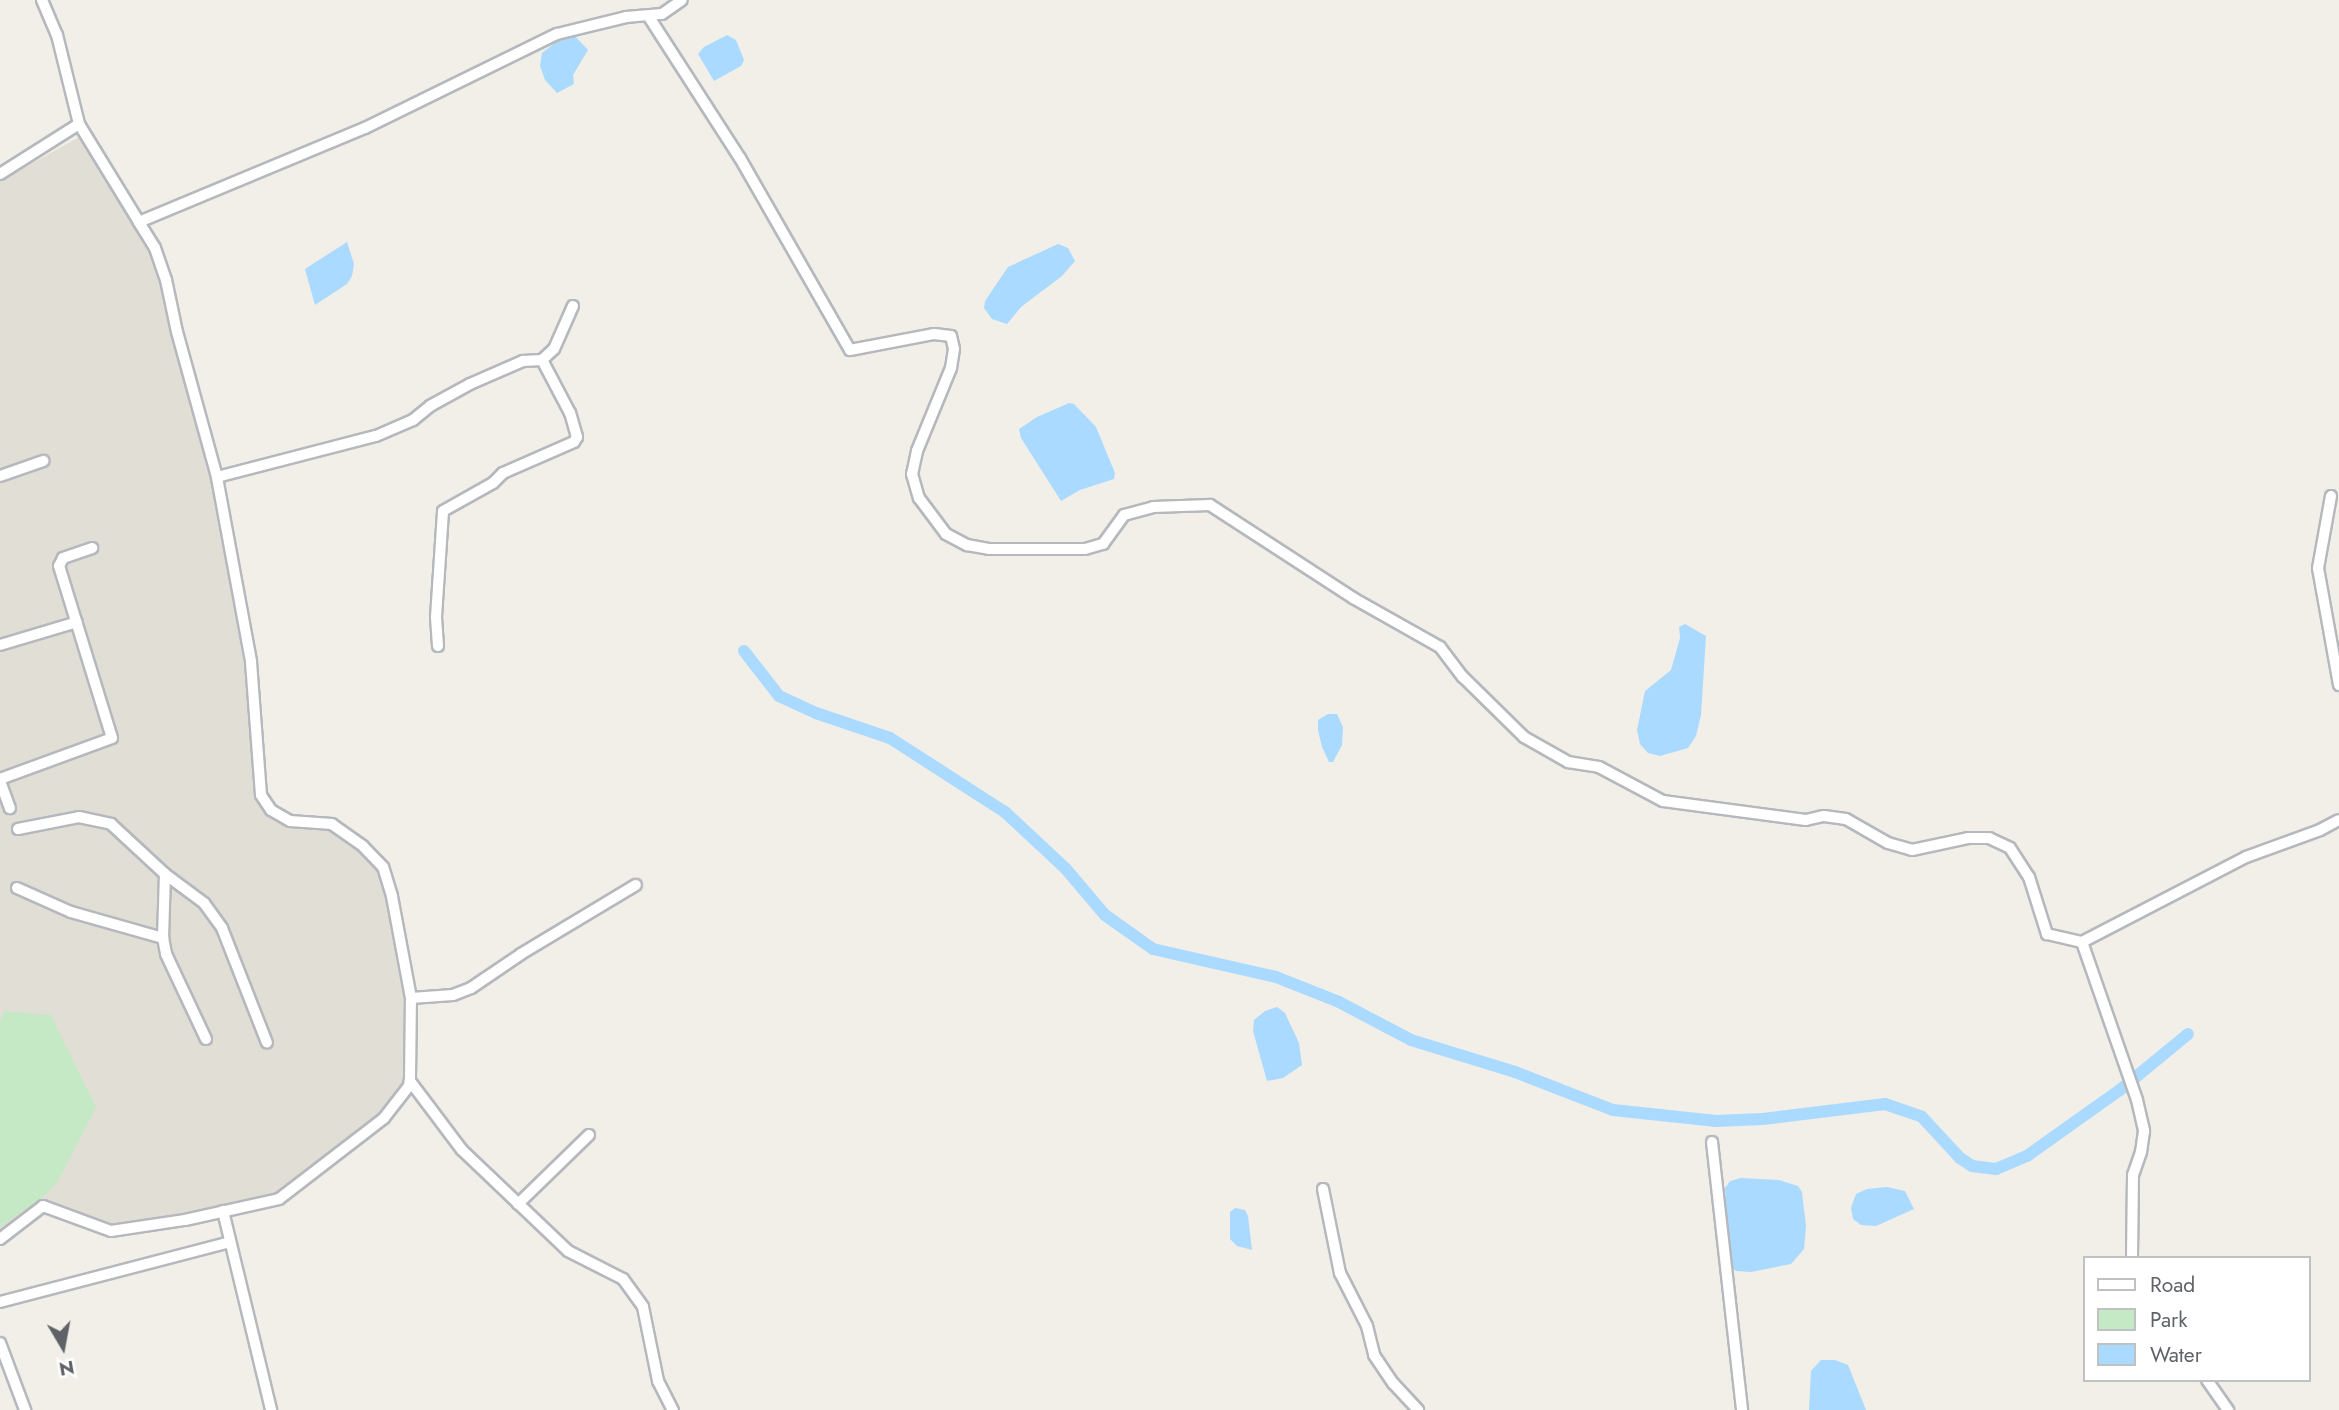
<!DOCTYPE html>
<style>
body{margin:0}
#map{position:relative;width:2339px;height:1410px;overflow:hidden;background:#f1efe8;font-family:Jost,sans-serif}
div>[style]{position:absolute}
.education>*{inset:0;background:#e1ded6}
.green>*{inset:0;background:#c5e8c5}
.water>*{inset:0;background:#aadaff}
.canal>*{height:12px;margin:-6px;padding:0 6px;transform-origin:6px;border-radius:6px;background:#aadaff}
.roads{filter:drop-shadow(2px 0 #b5b8bc) drop-shadow(-2px 0 #b5b8bc) drop-shadow(0 2px #b5b8bc) drop-shadow(0 -2px #b5b8bc)}
.minor>*{height:10px;margin:-5px;padding:0 5px;transform-origin:5px;border-radius:5px;background:#fff}
span{translate:-50% -50%;white-space:nowrap;text-align:center;line-height:1.15;-webkit-text-stroke:7px #fff;paint-order:stroke}
.legend{position:absolute;left:2083px;top:1256px;width:228px;height:126px;box-sizing:border-box;background:#fff;border:2px solid #bfc1c3;margin:0;padding:9px 12px;list-style:none;font-size:21px;color:#5f6368}
.legend li{display:flex;align-items:center;gap:14px;height:35px}
.legend b{width:35px;border:2px solid #bfc1c3}
.north{position:absolute;left:28px;top:1312px;width:70px;height:70px;-webkit-text-stroke:5px #fff;paint-order:stroke;rotate:170deg;font-size:19px;font-weight:700;line-height:28px;text-align:center;color:#5f6368}
.north::after{content:'';display:block;margin:auto;width:24px;height:32px;background:#5f6368;clip-path:polygon(50% 0,100% 100%,50% 72%,0 100%)}
</style>
<div id="map">
<div class="education">
<div style="clip-path:polygon(83px 135px,147px 245px,177px 339px,207px 454px,247px 662px,253px 771px,259px 795px,290px 822px,332px 824px,382px 868px,410px 993px,408px 1086px,384px 1118px,278px 1197px,186px 1218px,112px 1228px,41px 1204px,0 1235px,0 181px)"></div>
</div>
<div class="green">
<div style="clip-path:polygon(4px 1011px,51px 1015px,96px 1107px,58px 1181px,44px 1196px,0 1227px,0 1021px)"></div>
</div>
<div class="water">
<div style="clip-path:polygon(574px 35px,588px 50px,573px 75px,574px 84px,557px 93px,545px 80px,540px 66px,542px 53px,556px 42px)"></div>
<div style="clip-path:polygon(727px 35px,736px 40px,744px 60px,741px 66px,714px 81px,698px 54px,704px 47px)"></div>
<div style="clip-path:polygon(347px 242px,354px 264px,352px 276px,347px 284px,315px 305px,305px 269px)"></div>
<div style="clip-path:polygon(1058px 244px,1068px 248px,1075px 261px,1062px 276px,1021px 307px,1007px 324px,992px 319px,984px 308px,985px 301px,1008px 267px)"></div>
<div style="clip-path:polygon(1069px 403px,1074px 404px,1096px 427px,1115px 473px,1114px 479px,1080px 490px,1061px 501px,1021px 438px,1019px 429px,1037px 417px)"></div>
<div style="clip-path:polygon(1685px 624px,1706px 636px,1701px 715px,1696px 736px,1688px 748px,1660px 756px,1648px 753px,1640px 744px,1637px 730px,1645px 691px,1671px 670px,1680px 638px,1679px 627px)"></div>
<div style="clip-path:polygon(1328px 714px,1337px 714px,1343px 727px,1342px 745px,1333px 762px,1329px 762px,1322px 747px,1318px 730px,1318px 720px)"></div>
<div style="clip-path:polygon(1277px 1007px,1285px 1013px,1299px 1043px,1302px 1065px,1283px 1078px,1267px 1081px,1253px 1031px,1254px 1020px,1265px 1011px)"></div>
<div style="clip-path:polygon(1741px 1178px,1779px 1180px,1798px 1186px,1802px 1192px,1806px 1226px,1804px 1249px,1791px 1264px,1751px 1272px,1736px 1271px,1730px 1266px,1725px 1188px,1730px 1181px)"></div>
<div style="clip-path:polygon(1887px 1187px,1905px 1191px,1914px 1209px,1876px 1226px,1861px 1225px,1853px 1219px,1851px 1208px,1856px 1194px,1867px 1189px)"></div>
<div style="clip-path:polygon(1235px 1208px,1245px 1210px,1248px 1216px,1252px 1250px,1237px 1246px,1230px 1239px,1230px 1212px)"></div>
<div style="clip-path:polygon(1821px 1360px,1835px 1360px,1848px 1365px,1866px 1410px,1809px 1410px,1811px 1371px)"></div>
</div>
<div class="canal">
<div style="left:744px;top:651px;width:57px;rotate:52.1deg"></div>
<div style="left:779px;top:696px;width:41px;rotate:24.7deg"></div>
<div style="left:816px;top:713px;width:78px;rotate:18.7deg"></div>
<div style="left:890px;top:738px;width:137px;rotate:32.8deg"></div>
<div style="left:1005px;top:812px;width:83px;rotate:43.1deg"></div>
<div style="left:1066px;top:869px;width:60px;rotate:49.7deg"></div>
<div style="left:1105px;top:915px;width:59px;rotate:35.3deg"></div>
<div style="left:1153px;top:949px;width:126px;rotate:12.8deg"></div>
<div style="left:1276px;top:977px;width:68px;rotate:21.6deg"></div>
<div style="left:1339px;top:1002px;width:81px;rotate:27.8deg"></div>
<div style="left:1411px;top:1040px;width:109px;rotate:17.1deg"></div>
<div style="left:1515px;top:1072px;width:105px;rotate:21.2deg"></div>
<div style="left:1613px;top:1110px;width:104px;rotate:6.1deg"></div>
<div style="left:1716px;top:1121px;width:47px;rotate:-2.4deg"></div>
<div style="left:1763px;top:1119px;width:123px;rotate:-7deg"></div>
<div style="left:1885px;top:1104px;width:39px;rotate:19deg"></div>
<div style="left:1922px;top:1117px;width:56px;rotate:47.2deg"></div>
<div style="left:1960px;top:1158px;width:14px;rotate:34deg"></div>
<div style="left:1972px;top:1166px;width:24px;rotate:7deg"></div>
<div style="left:1996px;top:1169px;width:34px;rotate:-23deg"></div>
<div style="left:2027px;top:1156px;width:114px;rotate:-35.4deg"></div>
<div style="left:2120px;top:1090px;width:88px;rotate:-39.5deg"></div>
</div>
<div class="roads">
<div class="minor">
<div style="left:42px;top:0;width:38px;rotate:67deg"></div>
<div style="left:57px;top:35px;width:92px;rotate:76.1deg"></div>
<div style="left:79px;top:124px;width:115px;rotate:58.5deg"></div>
<div style="left:649px;top:17px;width:168px;rotate:57.2deg"></div>
<div style="left:740px;top:158px;width:221px;rotate:60.2deg"></div>
<div style="left:850px;top:350px;width:86px;rotate:-10.8deg"></div>
<div style="left:934px;top:334px;width:17px;rotate:7deg"></div>
<div style="left:951px;top:336px;width:13px;rotate:77deg"></div>
<div style="left:954px;top:349px;width:19px;rotate:99deg"></div>
<div style="left:951px;top:368px;width:90px;rotate:112.3deg"></div>
<div style="left:917px;top:451px;width:24px;rotate:102deg"></div>
<div style="left:912px;top:474px;width:25px;rotate:74deg"></div>
<div style="left:919px;top:498px;width:45px;rotate:53.1deg"></div>
<div style="left:946px;top:534px;width:24px;rotate:28deg"></div>
<div style="left:967px;top:545px;width:22px;rotate:10deg"></div>
<div style="left:989px;top:549px;width:96px"></div>
<div style="left:1085px;top:549px;width:19px;rotate:-16deg"></div>
<div style="left:1103px;top:544px;width:36px;rotate:-54deg"></div>
<div style="left:1124px;top:515px;width:30px;rotate:-15deg"></div>
<div style="left:1153px;top:507px;width:57px;rotate:-2deg"></div>
<div style="left:1210px;top:505px;width:171px;rotate:33deg"></div>
<div style="left:1353px;top:598px;width:100px;rotate:29.4deg"></div>
<div style="left:1440px;top:647px;width:38px;rotate:53deg"></div>
<div style="left:1463px;top:677px;width:86px;rotate:44.5deg"></div>
<div style="left:1524px;top:737px;width:51px;rotate:29.6deg"></div>
<div style="left:1568px;top:762px;width:31px;rotate:9deg"></div>
<div style="left:1599px;top:767px;width:72px;rotate:28deg"></div>
<div style="left:1663px;top:801px;width:144px;rotate:7.6deg"></div>
<div style="left:1806px;top:820px;width:18px;rotate:-13deg"></div>
<div style="left:1824px;top:816px;width:22px;rotate:8deg"></div>
<div style="left:1846px;top:819px;width:48px;rotate:29.7deg"></div>
<div style="left:1888px;top:843px;width:25px;rotate:16deg"></div>
<div style="left:1912px;top:850px;width:57px;rotate:-12.1deg"></div>
<div style="left:1968px;top:838px;width:21px"></div>
<div style="left:1989px;top:838px;width:23px;rotate:25deg"></div>
<div style="left:2010px;top:848px;width:35px;rotate:57deg"></div>
<div style="left:2029px;top:877px;width:60px;rotate:72.5deg"></div>
<div style="left:2047px;top:934px;width:36px;rotate:13deg"></div>
<div style="left:2082px;top:942px;width:185px;rotate:-27.4deg"></div>
<div style="left:2246px;top:857px;width:79px;rotate:-20deg"></div>
<div style="left:2320px;top:830px;width:21px;rotate:-28deg"></div>
<div style="left:0;top:174px;width:93px;rotate:-32.3deg"></div>
<div style="left:0;top:476px;width:46px;rotate:-19.2deg"></div>
<div style="left:217px;top:477px;width:164px;rotate:-14.5deg"></div>
<div style="left:376px;top:436px;width:40px;rotate:-23.4deg"></div>
<div style="left:413px;top:420px;width:22px;rotate:-39deg"></div>
<div style="left:430px;top:406px;width:46px;rotate:-28.8deg"></div>
<div style="left:470px;top:384px;width:58px;rotate:-23.5deg"></div>
<div style="left:523px;top:361px;width:19px;rotate:-3deg"></div>
<div style="left:542px;top:360px;width:16px;rotate:-43deg"></div>
<div style="left:554px;top:349px;width:47px;rotate:-66.2deg"></div>
<div style="left:2331px;top:496px;width:73px;rotate:100.2deg"></div>
<div style="left:2318px;top:568px;width:119px;rotate:79.8deg"></div>
<div style="left:0;top:645px;width:80px;rotate:-16.6deg"></div>
<div style="left:438px;top:646px;width:29px;rotate:-94deg"></div>
<div style="left:436px;top:617px;width:106px;rotate:-86.2deg"></div>
<div style="left:443px;top:511px;width:57px;rotate:-29.2deg"></div>
<div style="left:493px;top:483px;width:14px;rotate:-45deg"></div>
<div style="left:503px;top:473px;width:77px;rotate:-23.6deg"></div>
<div style="left:574px;top:442px;width:6px;rotate:-59deg"></div>
<div style="left:577px;top:437px;width:25px;rotate:-106deg"></div>
<div style="left:570px;top:413px;width:60px;rotate:-117.8deg"></div>
<div style="left:0;top:779px;width:119px;rotate:-20.1deg"></div>
<div style="left:112px;top:738px;width:180px;rotate:-107.1deg"></div>
<div style="left:59px;top:566px;width:9px;rotate:-63deg"></div>
<div style="left:63px;top:558px;width:31px;rotate:-19deg"></div>
<div style="left:0;top:781px;width:29px;rotate:70deg"></div>
<div style="left:18px;top:829px;width:62px;rotate:-11.1deg"></div>
<div style="left:79px;top:817px;width:33px;rotate:12deg"></div>
<div style="left:111px;top:824px;width:74px;rotate:42.8deg"></div>
<div style="left:165px;top:874px;width:49px;rotate:36.6deg"></div>
<div style="left:204px;top:903px;width:31px;rotate:54deg"></div>
<div style="left:222px;top:928px;width:123px;rotate:68.6deg"></div>
<div style="left:165px;top:874px;width:64px;rotate:91.8deg"></div>
<div style="left:163px;top:938px;width:16px;rotate:79deg"></div>
<div style="left:166px;top:954px;width:94px;rotate:64.8deg"></div>
<div style="left:17px;top:888px;width:59px;rotate:24deg"></div>
<div style="left:71px;top:912px;width:96px;rotate:15.8deg"></div>
<div style="left:2082px;top:942px;width:167px;rotate:70.8deg"></div>
<div style="left:2137px;top:1100px;width:32px;rotate:77deg"></div>
<div style="left:2144px;top:1131px;width:21px;rotate:98deg"></div>
<div style="left:2141px;top:1152px;width:24px;rotate:109deg"></div>
<div style="left:2133px;top:1175px;width:83px;rotate:90.7deg"></div>
<div style="left:411px;top:998px;width:42px;rotate:-4.1deg"></div>
<div style="left:453px;top:995px;width:19px;rotate:-21deg"></div>
<div style="left:471px;top:988px;width:60px;rotate:-34.2deg"></div>
<div style="left:521px;top:954px;width:134px;rotate:-31deg"></div>
<div style="left:410px;top:1081px;width:86px;rotate:53deg"></div>
<div style="left:462px;top:1150px;width:146px;rotate:43.6deg"></div>
<div style="left:568px;top:1251px;width:62px;rotate:27deg"></div>
<div style="left:623px;top:1279px;width:34px;rotate:54deg"></div>
<div style="left:643px;top:1307px;width:76px;rotate:78.5deg"></div>
<div style="left:658px;top:1381px;width:33px;rotate:63deg"></div>
<div style="left:1712px;top:1142px;width:270px;rotate:83.6deg"></div>
<div style="left:1323px;top:1189px;width:86px;rotate:78.6deg"></div>
<div style="left:1340px;top:1273px;width:59px;rotate:63deg"></div>
<div style="left:1367px;top:1326px;width:30px;rotate:76deg"></div>
<div style="left:1374px;top:1355px;width:34px;rotate:56deg"></div>
<div style="left:1393px;top:1383px;width:37px;rotate:47deg"></div>
<div style="left:518px;top:1204px;width:99px;rotate:-44.2deg"></div>
<div style="left:223px;top:1211px;width:205px;rotate:76.4deg"></div>
<div style="left:0;top:1239px;width:54px;rotate:-37.5deg"></div>
<div style="left:43px;top:1206px;width:72px;rotate:20.2deg"></div>
<div style="left:111px;top:1231px;width:75px;rotate:-8.5deg"></div>
<div style="left:185px;top:1220px;width:96px;rotate:-12.6deg"></div>
<div style="left:279px;top:1199px;width:133px;rotate:-37.6deg"></div>
<div style="left:384px;top:1118px;width:41px;rotate:-52deg"></div>
<div style="left:409px;top:1086px;width:8px;rotate:-83deg"></div>
<div style="left:410px;top:1078px;width:80px;rotate:-89.3deg"></div>
<div style="left:411px;top:998px;width:104px;rotate:-100.6deg"></div>
<div style="left:392px;top:896px;width:30px;rotate:-107deg"></div>
<div style="left:383px;top:867px;width:29px;rotate:-134deg"></div>
<div style="left:363px;top:846px;width:38px;rotate:-145deg"></div>
<div style="left:332px;top:824px;width:42px;rotate:-175.9deg"></div>
<div style="left:290px;top:821px;width:22px;rotate:-150deg"></div>
<div style="left:271px;top:810px;width:18px;rotate:-124deg"></div>
<div style="left:261px;top:795px;width:134px;rotate:-94.3deg"></div>
<div style="left:251px;top:661px;width:187px;rotate:-100.5deg"></div>
<div style="left:217px;top:477px;width:150px;rotate:-105.4deg"></div>
<div style="left:177px;top:332px;width:53px;rotate:-101.9deg"></div>
<div style="left:166px;top:280px;width:34px;rotate:-109deg"></div>
<div style="left:155px;top:248px;width:31px;rotate:-122deg"></div>
<div style="left:139px;top:222px;width:245px;rotate:-22.6deg"></div>
<div style="left:365px;top:128px;width:214px;rotate:-26.1deg"></div>
<div style="left:557px;top:34px;width:71px;rotate:-13.8deg"></div>
<div style="left:626px;top:17px;width:36px;rotate:-5deg"></div>
<div style="left:662px;top:14px;width:24px;rotate:-35deg"></div>
<div style="left:0;top:1302px;width:238px;rotate:-14.6deg"></div>
<div style="left:0;top:1343px;width:72px;rotate:69.5deg"></div>
<div style="left:2207px;top:1380px;width:37px;rotate:55deg"></div>
</div>
</div>
<ul class="legend">
<li><b style="height:9px;background:#fff"></b>Road</li>
<li><b style="height:19px;background:#c5e8c5"></b>Park</li>
<li><b style="height:19px;background:#aadaff"></b>Water</li>
</ul>
<div class="north">N</div>
</div>
